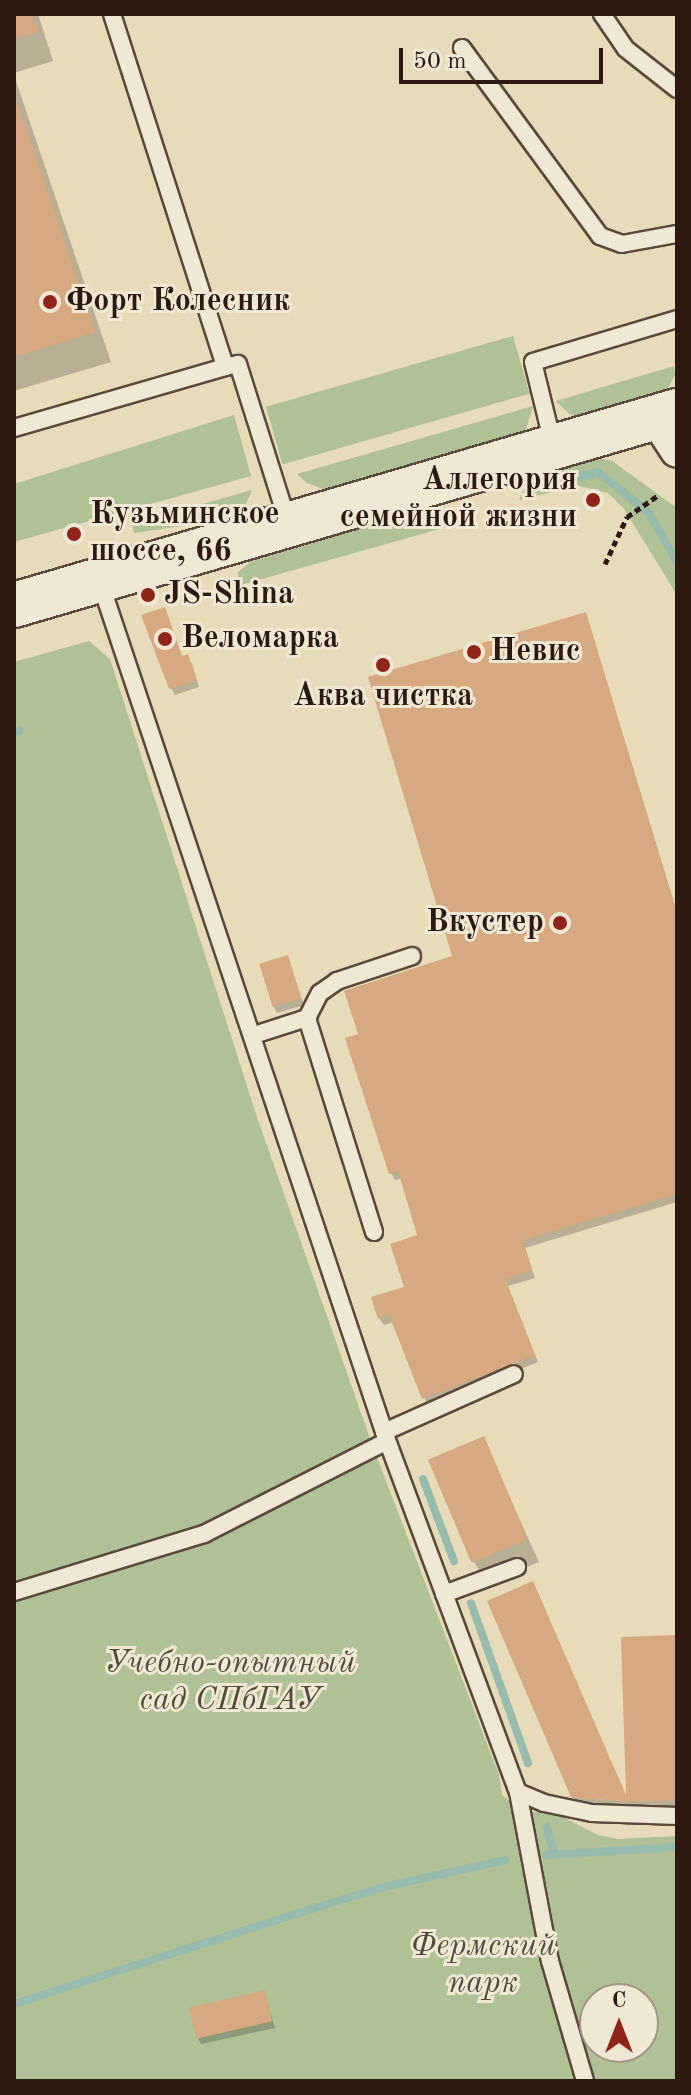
<!DOCTYPE html>
<meta charset="utf-8">
<style>
body{margin:0}
#map{position:relative;width:691px;height:2095px;overflow:hidden;background:#e8dbb9;font-family:"Old Standard TT",serif}
div>[style]{position:absolute}
.green>*{inset:0;background:#afc195;transform-origin:0 0}
.shadow>*{inset:0;background:#0003}
.stream>*{height:8px;margin:-4px;padding:0 4px;transform-origin:4px;border-radius:4px;background:#97bbac}
.building>*{inset:0;background:#d6a983;transform-origin:0 0}
.path>*{height:5px;margin-top:-2.5px;transform-origin:0;background:repeating-linear-gradient(90deg,#2c1a11 0 6px,transparent 0 10px)}
.roads{filter:drop-shadow(2px 0 #5b4a3b) drop-shadow(-2px 0 #5b4a3b) drop-shadow(0 2px #5b4a3b) drop-shadow(0 -2px #5b4a3b)}
.service>*{height:16px;margin:-8px;padding:0 8px;transform-origin:8px;border-radius:8px;background:#f0e8d2}
.minor>*{height:32px;margin:-16px;padding:0 16px;transform-origin:16px;border-radius:16px;background:#f0e8d2}
.secondary>*{height:44px;margin:-22px;padding:0 22px;transform-origin:22px;border-radius:22px;background:#f0e8d2}
.dots>*{width:22px;height:22px;translate:-50% -50%;box-sizing:border-box;border:4px solid #f0e8d2;border-radius:50%}
span{translate:-50% -50%;white-space:nowrap;text-align:center;line-height:1.15;-webkit-text-stroke:6px #f0e8d2;paint-order:stroke}
.poi-label{font-size:32px;color:#2c1a11;font-weight:700}
.left{translate:0 -50%;text-align:left}
.right{translate:-100% -50%;text-align:right}
.park-label{font-size:32px;color:#534c39;font-style:italic}
.frame{position:absolute;inset:0;border:16px solid #2c1a11;pointer-events:none}
.north{position:absolute;left:579px;top:1983px;width:80px;height:80px;box-sizing:border-box;background:#f0e8d2;border:2px solid #a29685;border-radius:50%;rotate:0deg;font-size:22px;font-weight:700;line-height:32px;text-align:center;color:#2c1a11}
.north::after{content:'';display:block;margin:auto;width:28px;height:36px;background:#8f2418;clip-path:polygon(50% 0,100% 100%,50% 72%,0 100%)}
.scale{position:absolute;left:399px;top:48px;width:204px;height:36px;box-sizing:border-box;border:4px solid #2c1a11;border-top:0;padding-left:10px;font-size:24px;line-height:28px;white-space:nowrap;color:#2c1a11;-webkit-text-stroke:6px #f0e8d2;paint-order:stroke}
</style>
<div id="map">
<div class="green">
<div style="left:513px;top:336px;width:60px;height:257px;rotate:74deg"></div>
<div style="clip-path:polygon(674px 366px,675px 375px,666px 391px,580px 417px,569px 414px,556px 401px)"></div>
<div style="clip-path:polygon(533px 406px,526px 430px,323px 489px,307px 483px,297px 474px)"></div>
<div style="clip-path:polygon(234px 415px,251px 476px,14px 542px,14px 484px)"></div>
<div style="clip-path:polygon(598px 458px,612px 461px,677px 508px,677px 595px,624px 509px,608px 493px,579px 486px,519px 500px,529px 481px,539px 475px)"></div>
<div style="clip-path:polygon(252px 490px,242px 513px,208px 522px,134px 533px,132px 524px)"></div>
<div style="clip-path:polygon(435px 507px,450px 510px,461px 523px,237px 586px,238px 572px,252px 561px)"></div>
<div style="clip-path:polygon(evenodd,89px 641px,110px 659px,257px 1117px,373px 1447px,499px 1775px,502px 1795px,521px 1810px,559px 1815px,598px 1835px,618px 1839px,677px 1836px,677px 2081px,14px 2081px,14px 662px,89px 641px,595px 1999px,643px 1999px,643px 2047px,595px 2047px,595px 1999px)"></div>
</div>
<div class="shadow">
<div style="clip-path:polygon(14px 14px,38px 14px,53px 61px,14px 73px)"></div>
<div style="clip-path:polygon(14px 75px,111px 362px,14px 391px)"></div>
<div style="clip-path:polygon(164px 610px,183px 658px,187px 657px,192px 664px,199px 687px,175px 695px,171px 688px)"></div>
<div style="clip-path:polygon(586px 614px,677px 912px,677px 1202px,525px 1248px,535px 1278px,508px 1286px,538px 1362px,428px 1406px,394px 1322px,384px 1325px,379px 1318px,406px 1288px,420px 1236px,402px 1178px,395px 1180px,391px 1173px,360px 1035px,455px 957px)"></div>
<div style="clip-path:polygon(287px 958px,304px 1005px,277px 1013px,273px 1005px)"></div>
<div style="clip-path:polygon(483px 1439px,539px 1562px,487px 1584px,474px 1562px)"></div>
<div style="clip-path:polygon(677px 1637px,677px 1807px,631px 1809px,577px 1804px,573px 1797px,628px 1802px)"></div>
<div style="clip-path:polygon(264px 1992px,275px 2028px,201px 2044px,197px 2036px)"></div>
</div>
<div class="stream">
<div style="left:565px;top:480px;width:34px;rotate:-14deg"></div>
<div style="left:598px;top:472px;width:65px;rotate:38.8deg"></div>
<div style="left:649px;top:513px;width:56px;rotate:60.3deg"></div>
<div style="left:14px;top:733px;width:6px;rotate:-18deg"></div>
<div style="left:423px;top:1479px;width:88px;rotate:69.3deg"></div>
<div style="left:471px;top:1603px;width:170px;rotate:70.4deg"></div>
<div style="left:547px;top:1827px;width:28px;rotate:75deg"></div>
<div style="left:546px;top:1855px;width:131px;rotate:-3.5deg"></div>
<div style="left:14px;top:2004px;width:315px;rotate:-17.7deg"></div>
<div style="left:314px;top:1908px;width:77px;rotate:-16.6deg"></div>
<div style="left:388px;top:1886px;width:120px;rotate:-12.5deg"></div>
</div>
<div class="building">
<div style="clip-path:polygon(14px 14px,32px 14px,38px 32px,14px 39px)"></div>
<div style="clip-path:polygon(18px 104px,95px 332px,14px 357px,14px 105px)"></div>
<div style="clip-path:polygon(165px 607px,182px 656px,188px 654px,197px 680px,169px 689px,141px 615px)"></div>
<div style="clip-path:polygon(586px 612px,677px 914px,677px 1194px,523px 1240px,532px 1270px,505px 1279px,535px 1355px,422px 1399px,389px 1315px,378px 1319px,371px 1297px,404px 1287px,390px 1244px,417px 1235px,398px 1171px,389px 1174px,345px 1038px,358px 1034px,344px 991px,452px 956px,368px 677px)"></div>
<div style="left:288px;top:955px;width:45px;height:30px;rotate:73deg"></div>
<div style="left:484px;top:1436px;width:112px;height:61px;rotate:67deg"></div>
<div style="clip-path:polygon(533px 1581px,626px 1795px,621px 1637px,677px 1635px,677px 1800px,626px 1802px,571px 1797px,487px 1601px)"></div>
<div style="left:265px;top:1990px;width:32px;height:78px;rotate:77deg"></div>
</div>
<div class="path">
<div style="left:605px;top:564px;width:52px;rotate:-64.9deg"></div>
<div style="left:627px;top:517px;width:37px;rotate:-35deg"></div>
</div>
<div class="roads">
<div class="service">
<div style="left:112px;top:14px;width:371px;rotate:72.2deg"></div>
<div style="left:225px;top:367px;width:13px;rotate:-13deg"></div>
<div style="left:238px;top:364px;width:167px;rotate:72.5deg"></div>
<div style="left:602px;top:14px;width:42px;rotate:55.6deg"></div>
<div style="left:626px;top:49px;width:65px;rotate:38.1deg"></div>
<div style="left:462px;top:48px;width:233px;rotate:53.7deg"></div>
<div style="left:600px;top:236px;width:23px;rotate:20deg"></div>
<div style="left:622px;top:244px;width:56px;rotate:-10.3deg"></div>
<div style="left:14px;top:428px;width:220px;rotate:-16.1deg"></div>
<div style="left:553px;top:444px;width:84px;rotate:-103.7deg"></div>
<div style="left:533px;top:362px;width:150px;rotate:-16.6deg"></div>
<div style="left:100px;top:582px;width:896px;rotate:71.52deg"></div>
<div style="left:384px;top:1432px;width:384px;rotate:69.6deg"></div>
<div style="left:518px;top:1792px;width:172px;rotate:79.3deg"></div>
<div style="left:550px;top:1961px;width:125px;rotate:73.7deg"></div>
<div style="left:254px;top:1035px;width:56px;rotate:-17.8deg"></div>
<div style="left:374px;top:1232px;width:224px;rotate:-107.4deg"></div>
<div style="left:307px;top:1018px;width:28px;rotate:-63deg"></div>
<div style="left:320px;top:993px;width:21px;rotate:-35deg"></div>
<div style="left:337px;top:981px;width:79px;rotate:-18.4deg"></div>
<div style="left:384px;top:1432px;width:142px;rotate:-24deg"></div>
<div style="left:14px;top:1592px;width:199px;rotate:-17deg"></div>
<div style="left:204px;top:1534px;width:205px;rotate:-26.9deg"></div>
<div style="left:444px;top:1594px;width:78px;rotate:-20.3deg"></div>
<div style="left:518px;top:1792px;width:28px;rotate:23deg"></div>
<div style="left:544px;top:1803px;width:49px;rotate:11.8deg"></div>
<div style="left:592px;top:1813px;width:85px;rotate:2deg"></div>
</div>
<div class="minor">
<div style="left:655px;top:417px;width:40px;rotate:57.1deg"></div>
</div>
<div class="secondary">
<div style="left:14px;top:605px;width:691px;rotate:-16.31deg"></div>
</div>
</div>
<div class="dots">
<div style="left:50px;top:302px;background:#8f2418"></div>
<div style="left:593px;top:500px;background:#8f2418"></div>
<div style="left:74px;top:534px;background:#8f2418"></div>
<div style="left:148px;top:595px;background:#8f2418"></div>
<div style="left:165px;top:639px;background:#8f2418"></div>
<div style="left:474px;top:652px;background:#8f2418"></div>
<div style="left:383px;top:665px;background:#8f2418"></div>
<div style="left:560px;top:923px;background:#8f2418"></div>
</div>
<div class="poi-label">
<span class="left" style="left:66px;top:302px">Форт Колесник</span>
<span class="right" style="left:577px;top:500px">Аллегория<br>семейной жизни</span>
<span class="left" style="left:90px;top:534px">Кузьминское<br>шоссе, 66</span>
<span class="left" style="left:164px;top:595px">JS-Shina</span>
<span class="left" style="left:181px;top:639px">Веломарка</span>
<span class="left" style="left:490px;top:652px">Невис</span>
<span style="left:383px;top:697px">Аква чистка</span>
<span class="right" style="left:544px;top:923px">Вкустер</span>
</div>
<div class="park-label">
<span style="left:230px;top:1683px">Учебно-опытный<br>сад СПбГАУ</span>
<span style="left:483px;top:1966px">Фермский<br>парк</span>
</div>
<div class="frame"></div>
<div class="north">С</div>
<div class="scale">50 m</div>
</div>
